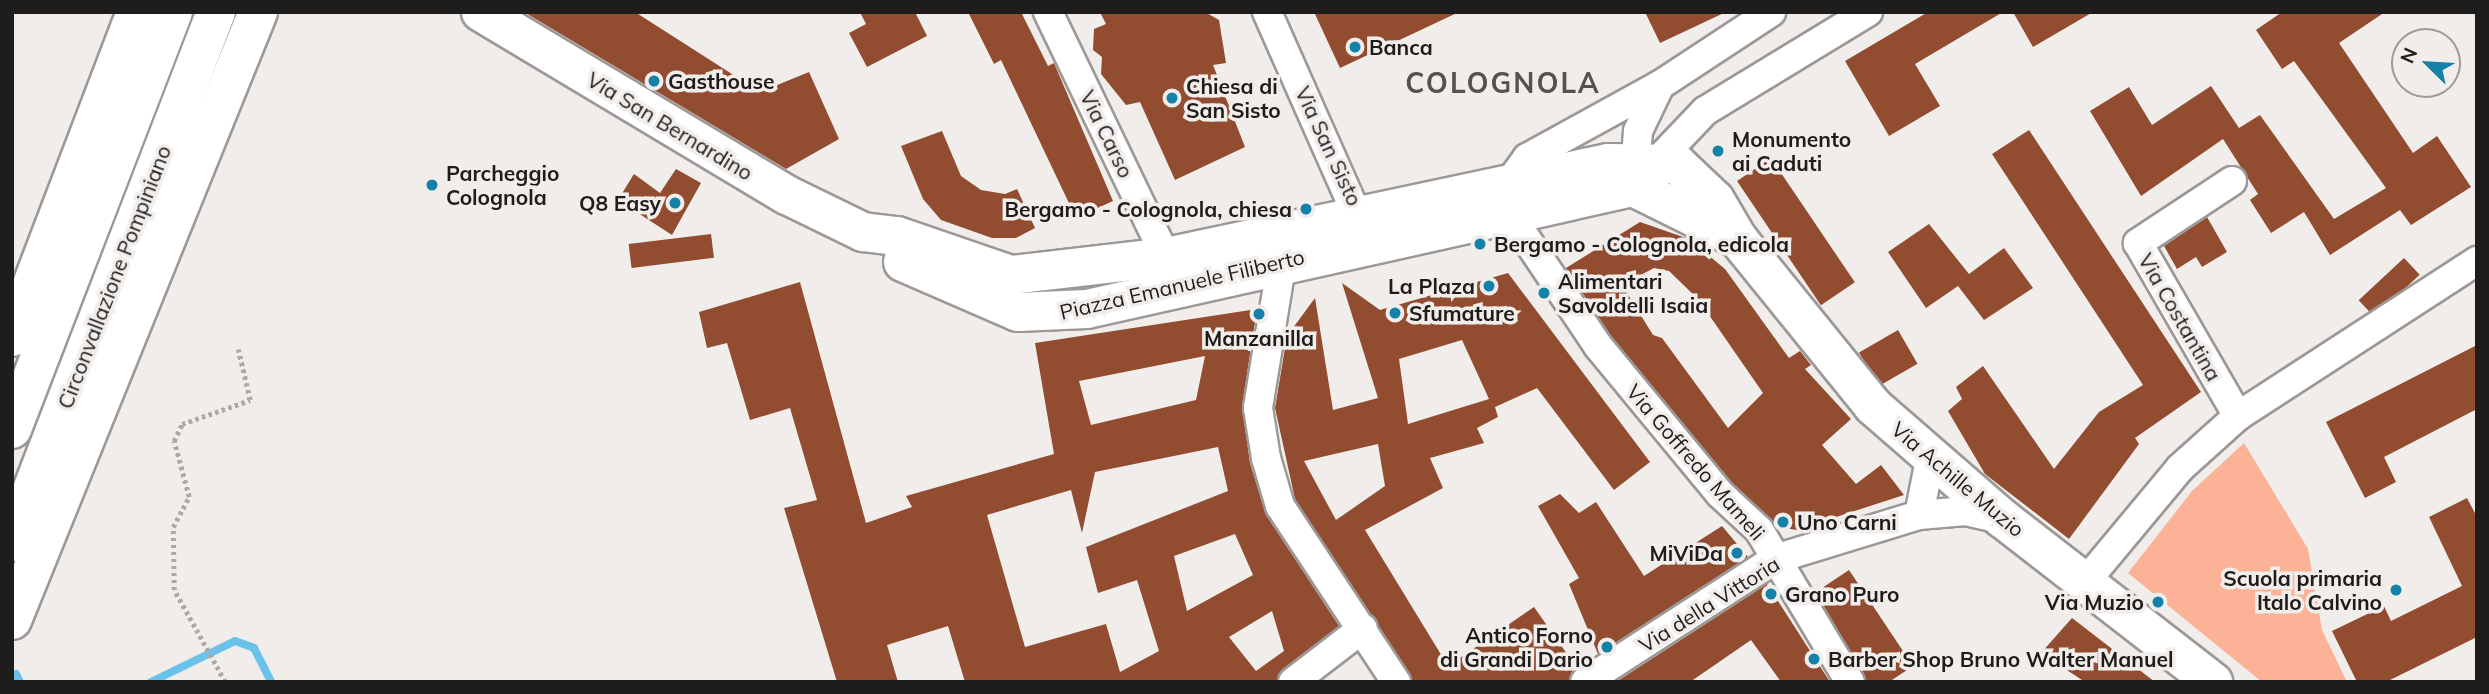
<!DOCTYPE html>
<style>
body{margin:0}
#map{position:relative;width:2489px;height:694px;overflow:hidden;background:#f1edeb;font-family:Mulish,sans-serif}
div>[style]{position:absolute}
.green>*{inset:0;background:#fbb296}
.stream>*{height:8px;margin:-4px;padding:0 4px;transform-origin:4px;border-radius:4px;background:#6ac2eb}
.building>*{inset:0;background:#924c30;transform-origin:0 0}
.path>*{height:4.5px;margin-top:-2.25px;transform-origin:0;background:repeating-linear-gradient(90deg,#aba8a6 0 3.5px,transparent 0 7px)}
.roads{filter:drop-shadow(2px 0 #9c9896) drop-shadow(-2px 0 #9c9896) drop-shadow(0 2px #9c9896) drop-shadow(0 -2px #9c9896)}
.minor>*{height:28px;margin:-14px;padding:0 14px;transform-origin:14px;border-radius:14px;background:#fff}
.primary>*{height:38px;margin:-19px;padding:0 19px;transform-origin:19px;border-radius:19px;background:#fff}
.trunk>*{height:38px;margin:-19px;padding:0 19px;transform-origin:19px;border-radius:19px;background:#fff}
.dots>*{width:19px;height:19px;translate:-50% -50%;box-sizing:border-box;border:4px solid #f1edeb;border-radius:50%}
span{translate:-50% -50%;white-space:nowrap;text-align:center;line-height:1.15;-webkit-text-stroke:7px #f1edeb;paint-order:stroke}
.poi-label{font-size:21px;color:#1f1d1c;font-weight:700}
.left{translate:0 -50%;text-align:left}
.right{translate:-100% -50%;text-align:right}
.street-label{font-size:21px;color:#1f1d1c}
.district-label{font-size:28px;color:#555150;font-weight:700;letter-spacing:2px}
.frame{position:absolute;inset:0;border:14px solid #1f1d1c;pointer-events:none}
.north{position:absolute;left:2391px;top:28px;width:70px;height:70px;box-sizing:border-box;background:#f1edeb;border:2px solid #9d9a98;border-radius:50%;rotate:294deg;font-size:19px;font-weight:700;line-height:28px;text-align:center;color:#1f1d1c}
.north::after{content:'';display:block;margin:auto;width:24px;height:32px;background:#1481a9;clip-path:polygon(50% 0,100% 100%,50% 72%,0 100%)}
</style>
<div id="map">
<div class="green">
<div style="clip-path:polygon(2244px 443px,2308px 549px,2322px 630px,2347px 682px,2262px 682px,2128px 573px,2192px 491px)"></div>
</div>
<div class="stream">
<div style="left:16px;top:674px;width:9px;rotate:63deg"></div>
<div style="left:151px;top:682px;width:93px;rotate:-26deg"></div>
<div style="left:235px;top:641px;width:20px;rotate:20deg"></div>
<div style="left:254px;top:648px;width:38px;rotate:63deg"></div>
</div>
<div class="building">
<div style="clip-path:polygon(524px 12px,635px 12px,760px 92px,809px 72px,839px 139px,786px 169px)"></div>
<div style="clip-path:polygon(860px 12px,915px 12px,927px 36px,867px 67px,849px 33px,866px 24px)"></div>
<div style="clip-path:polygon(968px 12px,1021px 12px,1048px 66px,1054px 63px,1113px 201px,1076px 218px,1001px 60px,994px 64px)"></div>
<div style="clip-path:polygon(1100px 12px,1205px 12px,1219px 20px,1226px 63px,1213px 65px,1245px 147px,1175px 180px,1140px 102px,1126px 105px,1101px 74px,1102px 57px,1093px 50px,1094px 29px,1106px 24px)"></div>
<div style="clip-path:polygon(1314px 12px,1459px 12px,1340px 68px)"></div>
<div style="clip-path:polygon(1645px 12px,1726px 12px,1660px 43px)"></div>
<div style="clip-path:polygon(1928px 12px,2003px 12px,1915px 64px,1940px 106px,1889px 136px,1845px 61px)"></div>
<div style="clip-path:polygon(2013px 12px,2093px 12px,2033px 47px)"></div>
<div style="clip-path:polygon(2282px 12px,2385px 12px,2339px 43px,2413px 153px,2437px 136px,2471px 187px,2411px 225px,2400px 210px,2330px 255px,2304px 212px,2271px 233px,2250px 200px,2258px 194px,2223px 139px,2141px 196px,2090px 111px,2129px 87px,2152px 125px,2211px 86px,2239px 128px,2260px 115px,2334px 219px,2386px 188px,2294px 61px,2282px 69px,2256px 30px)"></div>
<div style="clip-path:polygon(2029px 130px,2201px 392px,2135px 438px,2139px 444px,2069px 539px,1985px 474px,1948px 411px,1962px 399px,1956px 387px,1983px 366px,2054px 469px,2099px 412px,2143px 385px,1992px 154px)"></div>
<div style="clip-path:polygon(942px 131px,961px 176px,981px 190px,1005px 194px,1017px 189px,1035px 228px,1016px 238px,992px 238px,941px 220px,923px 199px,901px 146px)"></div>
<div style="left:1771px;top:158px;width:150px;height:41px;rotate:56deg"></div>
<div style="clip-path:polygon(676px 169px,701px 183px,672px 235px,618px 200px,634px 174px,660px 193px)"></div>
<div style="clip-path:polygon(2207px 217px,2227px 252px,2202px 267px,2196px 257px,2177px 269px,2164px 246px)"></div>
<div style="clip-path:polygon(evenodd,1640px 222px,1689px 239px,1725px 269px,1789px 358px,1800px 351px,1811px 365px,1805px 369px,1851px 419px,1822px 445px,1856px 484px,1881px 465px,1904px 495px,1796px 530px,1776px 526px,1732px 483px,1611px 336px,1566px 268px,1640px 222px,1654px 268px,1669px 271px,1698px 299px,1763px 393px,1728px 428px,1662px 338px,1653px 335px,1622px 285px,1654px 268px)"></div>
<div style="clip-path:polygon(1929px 224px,1969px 274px,2004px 248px,2033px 288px,1984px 320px,1958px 286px,1926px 308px,1888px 252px)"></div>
<div style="left:711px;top:234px;width:24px;height:83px;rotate:83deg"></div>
<div style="left:2404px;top:258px;width:23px;height:62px;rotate:47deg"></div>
<div style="clip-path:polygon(evenodd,1508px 273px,1650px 462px,1614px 490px,1537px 388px,1495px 407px,1498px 417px,1477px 428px,1484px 443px,1430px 458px,1443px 488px,1365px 530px,1448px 666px,1534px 607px,1577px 668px,1569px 682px,1413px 682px,1295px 499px,1275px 408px,1287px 336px,1315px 298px,1333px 410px,1378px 398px,1342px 283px,1380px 310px,1508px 273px,1462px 340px,1489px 399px,1408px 424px,1399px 359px,1462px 340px,1508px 273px,1378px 444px,1385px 486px,1336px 520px,1304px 461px,1378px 444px)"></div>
<div style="clip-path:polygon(evenodd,800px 282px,866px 523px,912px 507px,906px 496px,1054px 454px,1035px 343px,1257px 309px,1242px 406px,1250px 463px,1266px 515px,1339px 626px,1283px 669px,1277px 682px,965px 682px,948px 626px,887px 645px,898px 682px,837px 682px,784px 508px,817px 500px,790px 408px,750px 420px,727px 343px,707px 348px,699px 312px,800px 282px,1205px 356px,1196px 400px,1091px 425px,1079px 381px,1205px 356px,800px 282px,1218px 447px,1228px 491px,1086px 547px,1098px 593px,1137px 580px,1159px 651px,1120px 672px,1106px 624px,1025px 647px,987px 515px,1071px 490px,1082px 533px,1095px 472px,1218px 447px,800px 282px,1235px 534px,1253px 575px,1187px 611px,1174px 556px,1235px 534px,800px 282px,1272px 611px,1284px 651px,1256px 671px,1229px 637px,1272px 611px)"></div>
<div style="left:1898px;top:330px;width:39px;height:45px;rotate:60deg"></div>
<div style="clip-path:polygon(2477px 345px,2477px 409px,2384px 457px,2396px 482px,2365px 498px,2326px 422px)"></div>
<div style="clip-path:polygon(1560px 494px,1579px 513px,1596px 502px,1644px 576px,1722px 526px,1748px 557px,1598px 654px,1569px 584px,1579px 578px,1538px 506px)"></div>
<div style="clip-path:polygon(2467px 498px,2477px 517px,2477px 637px,2386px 682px,2357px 682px,2332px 631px,2384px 606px,2391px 621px,2462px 586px,2429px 517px)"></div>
<div style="clip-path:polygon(1849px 570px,1913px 666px,1889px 682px,1867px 682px,1816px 592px)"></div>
<div style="clip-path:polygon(1767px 584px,1830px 682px,1781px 682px,1751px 640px,1690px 682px,1616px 682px)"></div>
<div style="clip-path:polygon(2072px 618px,2155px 682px,2085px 682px,2041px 653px)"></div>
</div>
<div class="path">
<div style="left:225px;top:682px;width:105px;rotate:-119deg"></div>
<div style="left:174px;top:590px;width:63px;rotate:-90.9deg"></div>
<div style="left:173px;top:527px;width:34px;rotate:-62deg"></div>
<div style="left:189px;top:497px;width:58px;rotate:-105deg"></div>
<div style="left:174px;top:441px;width:19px;rotate:-65deg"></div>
<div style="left:182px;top:424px;width:72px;rotate:-19.4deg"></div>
<div style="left:250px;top:400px;width:52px;rotate:-103.2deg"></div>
</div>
<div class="roads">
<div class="minor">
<div style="left:1048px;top:12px;width:272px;rotate:64.3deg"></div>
<div style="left:1267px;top:12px;width:242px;rotate:66.1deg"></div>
<div style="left:1648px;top:171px;width:83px;rotate:-46.5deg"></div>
<div style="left:1705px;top:111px;width:191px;rotate:-31.3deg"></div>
<div style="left:2232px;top:181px;width:113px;rotate:146.6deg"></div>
<div style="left:2138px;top:243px;width:200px;rotate:60deg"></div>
<div style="left:1634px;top:182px;width:51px;rotate:-85.5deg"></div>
<div style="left:1638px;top:131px;width:51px;rotate:-64.4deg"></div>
<div style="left:1509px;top:183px;width:31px;rotate:-54deg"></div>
<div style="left:1527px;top:158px;width:152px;rotate:-28.8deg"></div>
<div style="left:1660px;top:85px;width:133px;rotate:-33.3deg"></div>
<div style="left:1509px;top:213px;width:160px;rotate:56.2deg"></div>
<div style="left:1598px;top:346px;width:192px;rotate:50.5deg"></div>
<div style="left:1720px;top:494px;width:53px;rotate:42.7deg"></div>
<div style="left:1759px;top:530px;width:177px;rotate:59.1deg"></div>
<div style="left:1282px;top:261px;width:149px;rotate:99.3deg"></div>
<div style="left:1258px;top:408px;width:51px;rotate:80.9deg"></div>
<div style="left:1266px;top:458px;width:50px;rotate:73.7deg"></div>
<div style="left:1280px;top:506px;width:211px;rotate:56.6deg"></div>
<div style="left:1919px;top:515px;width:56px;rotate:-78.7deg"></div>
<div style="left:2086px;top:581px;width:147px;rotate:-50.2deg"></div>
<div style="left:2180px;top:468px;width:78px;rotate:-41.9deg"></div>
<div style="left:2238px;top:416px;width:285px;rotate:-33deg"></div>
<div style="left:1293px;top:682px;width:88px;rotate:-37.6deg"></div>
<div style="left:1585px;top:682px;width:226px;rotate:-32.9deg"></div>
<div style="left:1775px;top:559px;width:151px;rotate:-17deg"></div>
<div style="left:1919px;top:515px;width:47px;rotate:-4.9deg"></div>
<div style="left:1966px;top:511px;width:35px;rotate:13deg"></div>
</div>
<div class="primary">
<div style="left:481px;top:12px;width:357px;rotate:30.9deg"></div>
<div style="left:787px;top:195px;width:85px;rotate:26deg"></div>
<div style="left:863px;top:232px;width:34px;rotate:7deg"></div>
<div style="left:897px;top:236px;width:120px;rotate:18.9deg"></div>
<div style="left:1011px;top:275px;width:156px;rotate:-6.6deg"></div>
<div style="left:1166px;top:257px;width:452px;rotate:-12deg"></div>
<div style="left:1608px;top:163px;width:69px;rotate:0.8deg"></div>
<div style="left:1677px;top:164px;width:52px;rotate:43.5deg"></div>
<div style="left:1715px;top:200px;width:45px;rotate:59.5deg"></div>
<div style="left:1738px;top:239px;width:215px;rotate:51deg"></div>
<div style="left:1873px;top:406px;width:172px;rotate:41deg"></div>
<div style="left:2003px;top:519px;width:266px;rotate:37.8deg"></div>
<div style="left:903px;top:262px;width:125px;rotate:23.5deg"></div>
<div style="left:1018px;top:312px;width:69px;rotate:-2.5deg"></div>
<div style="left:1087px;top:309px;width:559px;rotate:-12.6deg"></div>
<div style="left:1633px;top:187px;width:117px;rotate:26.3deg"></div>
</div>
<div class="trunk">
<div style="left:12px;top:337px;width:348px;rotate:-69.1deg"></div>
<div style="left:12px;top:429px;width:447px;rotate:-68.9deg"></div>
<div style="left:12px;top:542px;width:568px;rotate:-68.95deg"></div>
<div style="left:12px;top:620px;width:656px;rotate:-67.97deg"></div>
</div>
</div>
<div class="dots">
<div style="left:1355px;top:47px;background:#1481a9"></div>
<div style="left:654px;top:81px;background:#1481a9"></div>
<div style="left:1172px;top:98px;background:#1481a9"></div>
<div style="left:1718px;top:151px;background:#1481a9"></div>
<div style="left:432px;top:185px;background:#1481a9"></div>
<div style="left:675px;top:203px;background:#1481a9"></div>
<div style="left:1306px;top:209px;background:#1481a9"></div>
<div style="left:1480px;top:244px;background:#1481a9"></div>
<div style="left:1489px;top:286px;background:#1481a9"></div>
<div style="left:1544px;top:293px;background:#1481a9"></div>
<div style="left:1395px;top:313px;background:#1481a9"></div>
<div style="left:1259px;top:314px;background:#1481a9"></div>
<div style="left:1783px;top:522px;background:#1481a9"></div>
<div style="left:1737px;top:553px;background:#1481a9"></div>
<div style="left:2396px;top:590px;background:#1481a9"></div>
<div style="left:1771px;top:594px;background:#1481a9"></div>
<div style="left:2158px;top:602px;background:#1481a9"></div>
<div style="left:1607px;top:647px;background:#1481a9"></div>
<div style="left:1814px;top:659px;background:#1481a9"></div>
</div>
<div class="poi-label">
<span class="left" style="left:1369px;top:47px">Banca</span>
<span class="left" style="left:668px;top:81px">Gasthouse</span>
<span class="left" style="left:1186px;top:98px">Chiesa di<br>San Sisto</span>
<span class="left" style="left:1732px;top:151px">Monumento<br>ai Caduti</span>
<span class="left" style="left:446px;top:185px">Parcheggio<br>Colognola</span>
<span class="right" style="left:661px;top:203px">Q8 Easy</span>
<span class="right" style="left:1292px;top:209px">Bergamo - Colognola, chiesa</span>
<span class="left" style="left:1494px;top:244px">Bergamo - Colognola, edicola</span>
<span class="left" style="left:1558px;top:293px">Alimentari<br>Savoldelli Isaia</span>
<span class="right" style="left:1475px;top:286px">La Plaza</span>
<span class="left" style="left:1409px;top:313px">Sfumature</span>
<span style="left:1259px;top:338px">Manzanilla</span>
<span class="left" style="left:1797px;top:522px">Uno Carni</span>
<span class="right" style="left:1723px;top:553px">MiViDa</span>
<span class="right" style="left:2382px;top:590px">Scuola primaria<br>Italo Calvino</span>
<span class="left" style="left:1785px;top:594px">Grano Puro</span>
<span class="right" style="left:2144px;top:602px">Via Muzio</span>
<span class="right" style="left:1593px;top:647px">Antico Forno<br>di Grandi Dario</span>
<span class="left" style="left:1828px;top:659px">Barber Shop Bruno Walter Manuel</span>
</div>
<div class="street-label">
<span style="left:670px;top:126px;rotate:31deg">Via San Bernardino</span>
<span style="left:1107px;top:134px;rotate:64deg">Via Carso</span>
<span style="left:1329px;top:146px;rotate:65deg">Via San Sisto</span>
<span style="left:114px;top:277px;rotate:-69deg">Circonvallazione Pompiniano</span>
<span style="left:1182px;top:284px;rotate:-13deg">Piazza Emanuele Filiberto</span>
<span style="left:2180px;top:317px;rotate:60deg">Via Costantina</span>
<span style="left:1696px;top:462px;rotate:49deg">Via Goffredo Mameli</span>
<span style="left:1958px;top:479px;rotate:40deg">Via Achille Muzio</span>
<span style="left:1709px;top:604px;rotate:-32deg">Via della Vittoria</span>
</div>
<div class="district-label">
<span style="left:1503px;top:83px">COLOGNOLA</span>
</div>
<div class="frame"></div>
<div class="north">N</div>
</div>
